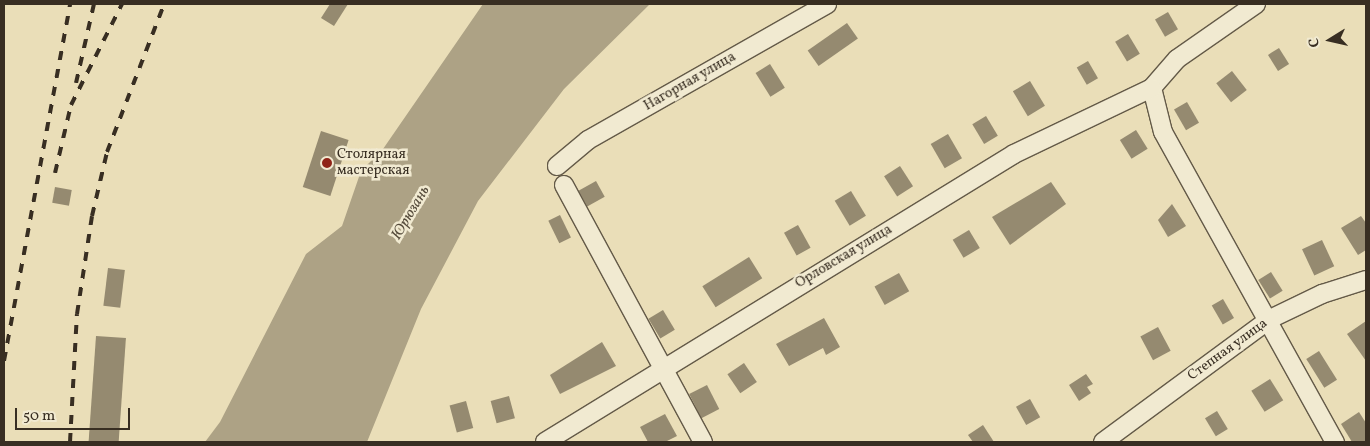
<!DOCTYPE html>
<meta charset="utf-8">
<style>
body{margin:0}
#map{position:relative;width:1370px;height:446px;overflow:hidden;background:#eadeb8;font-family:Vollkorn,serif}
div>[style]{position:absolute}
.water>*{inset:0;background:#ada285}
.building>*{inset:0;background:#958a70;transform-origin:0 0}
.roads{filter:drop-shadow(1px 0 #645a48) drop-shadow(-1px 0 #645a48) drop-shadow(0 1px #645a48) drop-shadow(0 -1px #645a48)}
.street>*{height:18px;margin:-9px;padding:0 9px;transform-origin:9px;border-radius:9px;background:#f1ead1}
.rail>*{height:4px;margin-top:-2px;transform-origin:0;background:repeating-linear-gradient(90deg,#382e22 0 9px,transparent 0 18px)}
.dots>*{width:14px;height:14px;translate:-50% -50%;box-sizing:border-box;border:2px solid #f1ead1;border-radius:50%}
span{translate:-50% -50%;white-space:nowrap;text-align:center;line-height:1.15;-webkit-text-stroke:5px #f1ead1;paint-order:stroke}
.street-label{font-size:14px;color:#382e22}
.poi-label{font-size:14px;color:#382e22}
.left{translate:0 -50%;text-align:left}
.water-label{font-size:15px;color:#554b3b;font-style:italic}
.frame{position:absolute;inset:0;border:5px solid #382e22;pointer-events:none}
.north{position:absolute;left:1305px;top:15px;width:50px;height:50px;-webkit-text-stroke:4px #f1ead1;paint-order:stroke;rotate:260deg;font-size:14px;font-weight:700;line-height:20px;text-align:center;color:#382e22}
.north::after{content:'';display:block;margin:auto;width:18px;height:22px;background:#382e22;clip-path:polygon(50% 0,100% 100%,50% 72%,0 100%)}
.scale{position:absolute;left:15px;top:408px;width:115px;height:22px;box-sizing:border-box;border:2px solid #382e22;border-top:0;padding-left:6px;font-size:15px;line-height:18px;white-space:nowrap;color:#382e22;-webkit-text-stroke:4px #f1ead1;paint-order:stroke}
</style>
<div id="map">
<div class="water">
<div style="clip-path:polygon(483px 4px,650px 4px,564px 89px,478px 201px,421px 309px,367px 442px,205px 442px,220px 422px,306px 254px,342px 226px,361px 171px,383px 149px)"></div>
</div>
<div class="building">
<div style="clip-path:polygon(330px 4px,348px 4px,334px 26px,321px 18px)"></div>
<div style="left:1168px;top:12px;width:20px;height:15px;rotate:60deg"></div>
<div style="left:847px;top:23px;width:19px;height:48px;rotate:55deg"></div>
<div style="left:1128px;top:34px;width:23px;height:15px;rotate:59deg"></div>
<div style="left:1279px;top:48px;width:19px;height:13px;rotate:58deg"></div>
<div style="left:1088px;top:61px;width:20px;height:13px;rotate:60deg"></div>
<div style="left:770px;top:64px;width:28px;height:17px;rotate:58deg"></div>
<div style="left:1232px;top:71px;width:24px;height:20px;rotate:52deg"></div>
<div style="left:1030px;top:81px;width:29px;height:20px;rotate:59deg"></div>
<div style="left:1187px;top:102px;width:24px;height:15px;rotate:60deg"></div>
<div style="left:986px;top:116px;width:23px;height:16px;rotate:59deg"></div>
<div style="left:1136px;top:130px;width:22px;height:19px;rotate:58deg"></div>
<div style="left:321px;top:131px;width:29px;height:59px;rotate:18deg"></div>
<div style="left:948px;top:134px;width:28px;height:20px;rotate:60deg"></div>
<div style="left:900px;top:166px;width:24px;height:19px;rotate:57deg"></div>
<div style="left:596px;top:181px;width:18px;height:20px;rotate:61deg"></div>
<div style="clip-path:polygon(1051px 182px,1066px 204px,1010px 245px,992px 217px)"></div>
<div style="left:55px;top:187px;width:17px;height:16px;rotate:10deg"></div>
<div style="left:851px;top:191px;width:29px;height:19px;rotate:59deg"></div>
<div style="clip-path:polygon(1172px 204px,1186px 226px,1168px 237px,1158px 220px)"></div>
<div style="left:560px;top:215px;width:25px;height:13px;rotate:64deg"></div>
<div style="clip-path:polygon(1361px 216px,1366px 223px,1366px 250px,1358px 255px,1341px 228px)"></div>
<div style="left:798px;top:225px;width:26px;height:16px;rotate:61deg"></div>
<div style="left:969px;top:230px;width:21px;height:19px;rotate:59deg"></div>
<div style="left:1322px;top:240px;width:29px;height:22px;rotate:65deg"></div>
<div style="left:749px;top:257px;width:25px;height:55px;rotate:58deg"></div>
<div style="left:108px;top:268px;width:17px;height:38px;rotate:7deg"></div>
<div style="left:1271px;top:272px;width:22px;height:15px;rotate:58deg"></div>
<div style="left:899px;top:273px;width:21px;height:28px;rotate:61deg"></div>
<div style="left:1223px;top:299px;width:22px;height:13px;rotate:60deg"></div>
<div style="left:663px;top:310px;width:23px;height:17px;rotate:59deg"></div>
<div style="clip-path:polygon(824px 318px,840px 347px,826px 355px,823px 348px,789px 366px,776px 344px)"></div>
<div style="clip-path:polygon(1366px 321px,1366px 361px,1347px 334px)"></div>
<div style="left:1158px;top:327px;width:27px;height:20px;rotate:62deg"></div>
<div style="left:96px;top:336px;width:30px;height:106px;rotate:4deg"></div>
<div style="clip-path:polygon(602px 342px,616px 366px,560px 394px,550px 375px)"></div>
<div style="left:1319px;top:351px;width:34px;height:15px;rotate:58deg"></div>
<div style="left:744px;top:363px;width:23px;height:20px;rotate:56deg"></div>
<div style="clip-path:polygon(1086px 374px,1093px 384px,1087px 387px,1091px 393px,1079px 401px,1069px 385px)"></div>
<div style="left:1270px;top:379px;width:25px;height:22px;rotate:58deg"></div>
<div style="left:707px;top:385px;width:27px;height:20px;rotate:63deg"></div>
<div style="left:509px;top:396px;width:23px;height:19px;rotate:75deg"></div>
<div style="left:1030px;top:399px;width:21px;height:16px;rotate:61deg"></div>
<div style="left:466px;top:401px;width:28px;height:17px;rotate:75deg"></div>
<div style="left:1217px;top:411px;width:21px;height:14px;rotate:59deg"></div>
<div style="clip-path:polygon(1359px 412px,1366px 423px,1366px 442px,1352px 442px,1341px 424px)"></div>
<div style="clip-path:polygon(665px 414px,677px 436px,665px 442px,648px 442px,640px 427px)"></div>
<div style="clip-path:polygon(983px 425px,994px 442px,973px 442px,968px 435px)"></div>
</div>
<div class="roads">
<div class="street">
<div style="left:1256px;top:4px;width:96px;rotate:145.2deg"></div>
<div style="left:1177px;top:59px;width:38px;rotate:131deg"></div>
<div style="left:1152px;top:88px;width:45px;rotate:76deg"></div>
<div style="left:1163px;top:132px;width:355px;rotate:61deg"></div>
<div style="left:557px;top:166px;width:40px;rotate:-40deg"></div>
<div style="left:588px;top:140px;width:275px;rotate:-29.6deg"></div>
<div style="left:564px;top:185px;width:292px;rotate:61.6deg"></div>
<div style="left:545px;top:442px;width:550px;rotate:-31.55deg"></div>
<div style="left:1014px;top:154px;width:153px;rotate:-25.6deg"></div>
<div style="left:1103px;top:442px;width:207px;rotate:-36.4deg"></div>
<div style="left:1270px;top:319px;width:58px;rotate:-25.7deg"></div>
<div style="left:1322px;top:294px;width:46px;rotate:-17.7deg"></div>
</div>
</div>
<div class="rail">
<div style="left:76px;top:83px;width:81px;rotate:-77.2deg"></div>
<div style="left:55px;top:173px;width:70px;rotate:-76.8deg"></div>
<div style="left:71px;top:105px;width:113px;rotate:-63.2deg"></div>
<div style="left:4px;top:361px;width:363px;rotate:-79.5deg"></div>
<div style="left:70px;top:442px;width:128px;rotate:-86.9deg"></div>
<div style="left:77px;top:314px;width:99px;rotate:-81.3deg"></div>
<div style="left:92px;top:216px;width:66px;rotate:-76.8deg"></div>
<div style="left:107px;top:152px;width:159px;rotate:-68.9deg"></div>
</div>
<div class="dots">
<div style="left:327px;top:163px;background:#8f2418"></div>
</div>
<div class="street-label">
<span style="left:690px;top:82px;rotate:-30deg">Нагорная улица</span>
<span style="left:844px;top:257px;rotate:-31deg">Орловская улица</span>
<span style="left:1228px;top:350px;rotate:-36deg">Степная улица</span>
</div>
<div class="poi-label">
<span class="left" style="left:337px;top:163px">Столярная<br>мастерская</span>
</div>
<div class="water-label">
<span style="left:411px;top:213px;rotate:-59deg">Юрюзань</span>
</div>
<div class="frame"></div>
<div class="north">С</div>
<div class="scale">50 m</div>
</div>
